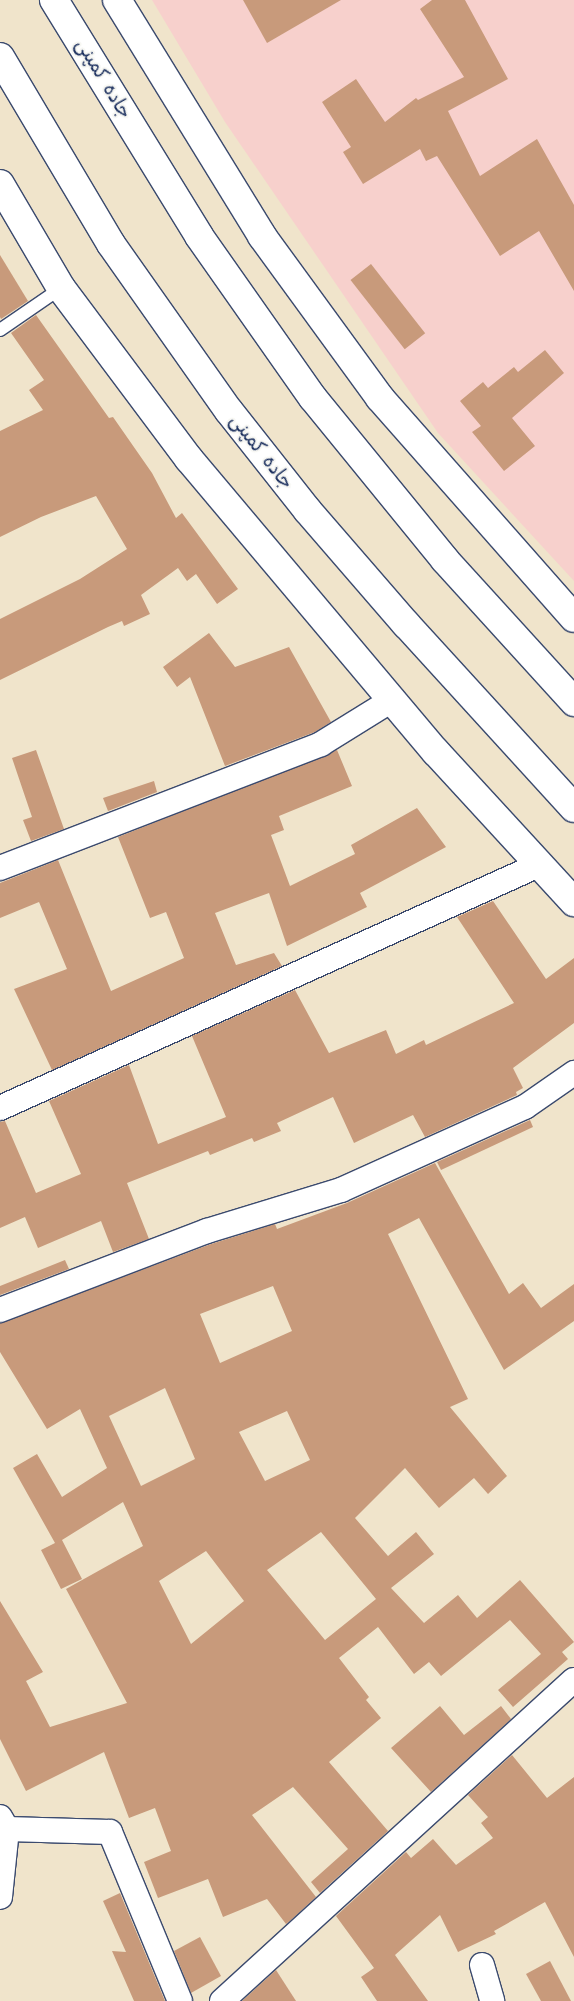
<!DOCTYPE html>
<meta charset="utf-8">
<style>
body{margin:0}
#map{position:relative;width:574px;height:2001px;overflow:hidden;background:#f0e4cb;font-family:"Architects Daughter","Playpen Sans Arabic",sans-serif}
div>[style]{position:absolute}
.built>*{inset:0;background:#f7d0cc}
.building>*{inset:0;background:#c89a7b;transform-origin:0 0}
.roads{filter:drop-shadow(1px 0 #3b4a6e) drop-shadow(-1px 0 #3b4a6e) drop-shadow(0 1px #3b4a6e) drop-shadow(0 -1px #3b4a6e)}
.lane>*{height:12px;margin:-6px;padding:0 6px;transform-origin:6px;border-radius:6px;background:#fff}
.street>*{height:24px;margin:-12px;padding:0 12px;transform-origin:12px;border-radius:12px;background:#fff}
.secondary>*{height:28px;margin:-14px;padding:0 14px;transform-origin:14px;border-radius:14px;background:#fff}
.highway>*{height:28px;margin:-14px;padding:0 14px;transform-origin:14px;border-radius:14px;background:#fff}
span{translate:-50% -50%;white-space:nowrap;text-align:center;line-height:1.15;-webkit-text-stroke:4px #f6f6f2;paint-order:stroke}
.street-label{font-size:19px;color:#1b2f5e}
</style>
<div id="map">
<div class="built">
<div style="clip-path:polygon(152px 0,574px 0,574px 581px,438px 433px,225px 122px)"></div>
</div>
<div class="building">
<div style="clip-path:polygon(243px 0,341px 0,267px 43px)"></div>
<div style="clip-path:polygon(432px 0,465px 0,508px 79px,448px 111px,480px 176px,537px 139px,574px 205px,574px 291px,539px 231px,500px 256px,437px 156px,426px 161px,420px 149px,363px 184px,343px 152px,351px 147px,322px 102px,356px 79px,385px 122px,416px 98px,418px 100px,464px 77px,420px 9px)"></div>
<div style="clip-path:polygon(0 255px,28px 301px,1px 319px,0 317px)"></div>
<div style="left:371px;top:264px;width:88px;height:26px;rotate:52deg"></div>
<div style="clip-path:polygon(36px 315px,109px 418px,113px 417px,152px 473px,176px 518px,182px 513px,238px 589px,217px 604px,196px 574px,187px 581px,178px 568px,141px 595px,150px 614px,124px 626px,122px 621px,108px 627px,0 680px,0 619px,80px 579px,127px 549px,96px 496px,41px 517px,0 537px,0 431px,43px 410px,29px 390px,44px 380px,11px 333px)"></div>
<div style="clip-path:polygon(545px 350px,564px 373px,512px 418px,535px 446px,504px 471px,472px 432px,481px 426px,460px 401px,483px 382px,488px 388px,514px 367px,518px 372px)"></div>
<div style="clip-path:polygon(209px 633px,235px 667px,289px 647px,331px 722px,315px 732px,225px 766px,190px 677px,177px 687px,163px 667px)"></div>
<div style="clip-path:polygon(36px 750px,64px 829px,31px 841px,23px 820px,32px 817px,12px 758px)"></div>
<div style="clip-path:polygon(337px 750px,352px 786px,279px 816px,284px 830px,271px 835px,290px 886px,355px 854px,351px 845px,417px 808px,446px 847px,360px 893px,367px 907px,287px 946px,269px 893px,215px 913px,236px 965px,274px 953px,282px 966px,52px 1070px,14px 989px,67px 969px,39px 902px,0 918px,0 883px,58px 860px,111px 991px,184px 958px,166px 912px,150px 918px,118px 837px)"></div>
<div style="clip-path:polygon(154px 781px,157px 792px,108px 811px,103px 798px)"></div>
<div style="clip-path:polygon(493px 901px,546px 979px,574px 958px,574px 1023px,513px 1068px,523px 1088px,516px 1092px,517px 1095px,425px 1137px,413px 1115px,354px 1143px,333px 1097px,277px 1123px,281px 1131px,254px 1142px,252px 1138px,210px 1155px,208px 1151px,127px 1183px,149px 1239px,113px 1252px,101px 1221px,38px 1248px,25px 1217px,0 1228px,0 1122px,5px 1121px,36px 1193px,81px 1174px,49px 1101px,129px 1065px,158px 1144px,226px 1117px,192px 1036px,295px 990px,329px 1053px,386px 1030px,396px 1054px,424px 1040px,426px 1045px,514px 1003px,457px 917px)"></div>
<div style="clip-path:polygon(530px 1120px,533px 1127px,441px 1170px,437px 1162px)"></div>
<div style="clip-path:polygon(evenodd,435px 1163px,509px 1294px,523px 1283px,541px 1308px,574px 1284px,574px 1321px,504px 1370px,419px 1218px,388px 1234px,468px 1399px,450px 1407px,507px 1476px,488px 1494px,474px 1478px,439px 1508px,405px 1468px,355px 1518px,388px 1556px,416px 1532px,434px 1554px,391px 1588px,424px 1623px,458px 1595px,477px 1618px,520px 1580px,574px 1642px,562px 1652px,568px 1659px,513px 1707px,498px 1690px,541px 1654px,510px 1620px,441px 1676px,429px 1662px,414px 1674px,378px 1627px,339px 1658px,369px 1697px,366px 1700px,381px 1718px,329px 1762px,388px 1831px,320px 1893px,311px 1882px,348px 1849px,293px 1787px,252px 1815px,316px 1897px,291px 1920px,286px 1924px,267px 1899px,223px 1917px,208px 1879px,158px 1898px,144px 1862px,171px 1851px,155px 1808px,129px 1818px,104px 1752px,26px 1791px,0 1739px,0 1601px,43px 1672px,26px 1681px,50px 1727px,127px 1703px,66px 1589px,143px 1546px,123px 1502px,62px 1540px,82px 1579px,61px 1589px,41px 1550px,55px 1543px,13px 1468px,37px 1454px,62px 1497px,107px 1468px,80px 1409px,47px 1429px,0 1352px,0 1323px,211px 1244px,275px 1224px,277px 1229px,347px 1203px,435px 1163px,273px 1286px,292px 1331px,220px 1363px,200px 1314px,273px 1286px,435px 1163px,165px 1388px,195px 1459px,141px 1486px,109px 1416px,165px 1388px,435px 1163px,287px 1411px,310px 1460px,265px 1481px,239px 1432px,287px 1411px,435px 1163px,321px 1532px,376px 1599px,325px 1640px,267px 1570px,321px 1532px,435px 1163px,206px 1551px,244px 1601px,191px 1644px,159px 1581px,206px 1551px)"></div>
<div style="clip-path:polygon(65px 1260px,69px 1269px,0 1295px,0 1286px)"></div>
<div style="clip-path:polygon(440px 1706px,464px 1735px,501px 1706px,511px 1719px,431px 1792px,391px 1748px)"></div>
<div style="clip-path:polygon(512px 1755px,547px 1798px,574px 1777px,574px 1957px,545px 1902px,494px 1931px,496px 1934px,458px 1952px,440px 1915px,395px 1955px,428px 2001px,377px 2001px,361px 1977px,374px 1968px,336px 1916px,406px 1852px,411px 1858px,433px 1839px,456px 1865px,493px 1838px,481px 1823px,488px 1817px,468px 1795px)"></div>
<div style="clip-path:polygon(120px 1893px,165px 2001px,134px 2001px,112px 1951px,126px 1952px,103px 1901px)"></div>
<div style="clip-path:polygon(200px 1937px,221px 1976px,191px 1993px,174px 1951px)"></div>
<div style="clip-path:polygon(550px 1961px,571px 2001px,541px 2001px,526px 1974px)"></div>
<div style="clip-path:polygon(276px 1970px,296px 2001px,242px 2001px)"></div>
</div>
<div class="roads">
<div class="lane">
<div style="left:0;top:330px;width:74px;rotate:-34.5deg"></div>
</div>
<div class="street">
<div style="left:0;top:868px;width:344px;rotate:-21.1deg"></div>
<div style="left:321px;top:744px;width:84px;rotate:-31.8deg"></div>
<div style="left:0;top:1108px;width:593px;rotate:-24.28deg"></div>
<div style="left:0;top:1310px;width:222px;rotate:-20.9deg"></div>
<div style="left:207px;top:1231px;width:140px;rotate:-17deg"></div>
<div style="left:341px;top:1190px;width:202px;rotate:-24.3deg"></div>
<div style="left:525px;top:1107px;width:60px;rotate:-34.8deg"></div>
<div style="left:0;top:1817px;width:14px;rotate:60deg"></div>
<div style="left:7px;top:1829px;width:103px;rotate:1.7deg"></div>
<div style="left:110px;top:1832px;width:183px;rotate:67.5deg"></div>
<div style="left:0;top:1897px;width:68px;rotate:-84.1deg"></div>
<div style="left:482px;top:1965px;width:37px;rotate:74deg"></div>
<div style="left:222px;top:2001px;width:476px;rotate:-42.4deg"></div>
</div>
<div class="secondary">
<div style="left:117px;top:0;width:277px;rotate:58.4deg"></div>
<div style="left:262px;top:236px;width:200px;rotate:53.9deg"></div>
<div style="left:380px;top:398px;width:293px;rotate:48.6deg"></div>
<div style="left:0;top:184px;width:121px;rotate:59.6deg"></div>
<div style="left:61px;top:288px;width:214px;rotate:53.2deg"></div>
<div style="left:189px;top:459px;width:383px;rotate:49.9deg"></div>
<div style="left:436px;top:752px;width:204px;rotate:47.4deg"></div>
</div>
<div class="highway">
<div style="left:54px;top:0;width:277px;rotate:58.4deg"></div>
<div style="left:199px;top:236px;width:198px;rotate:54.9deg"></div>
<div style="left:313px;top:398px;width:209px;rotate:50.8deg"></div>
<div style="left:445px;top:560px;width:192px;rotate:47.7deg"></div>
<div style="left:0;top:57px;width:217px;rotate:59.3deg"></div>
<div style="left:111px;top:244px;width:204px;rotate:54.8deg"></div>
<div style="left:229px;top:411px;width:127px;rotate:51.7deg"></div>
<div style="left:308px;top:511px;width:150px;rotate:49.1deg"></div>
<div style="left:406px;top:624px;width:249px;rotate:47.6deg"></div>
</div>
</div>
<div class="street-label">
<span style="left:103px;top:79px;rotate:59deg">جاده کمپنی</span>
<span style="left:261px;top:452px;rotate:52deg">جاده کمپنی</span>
</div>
</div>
